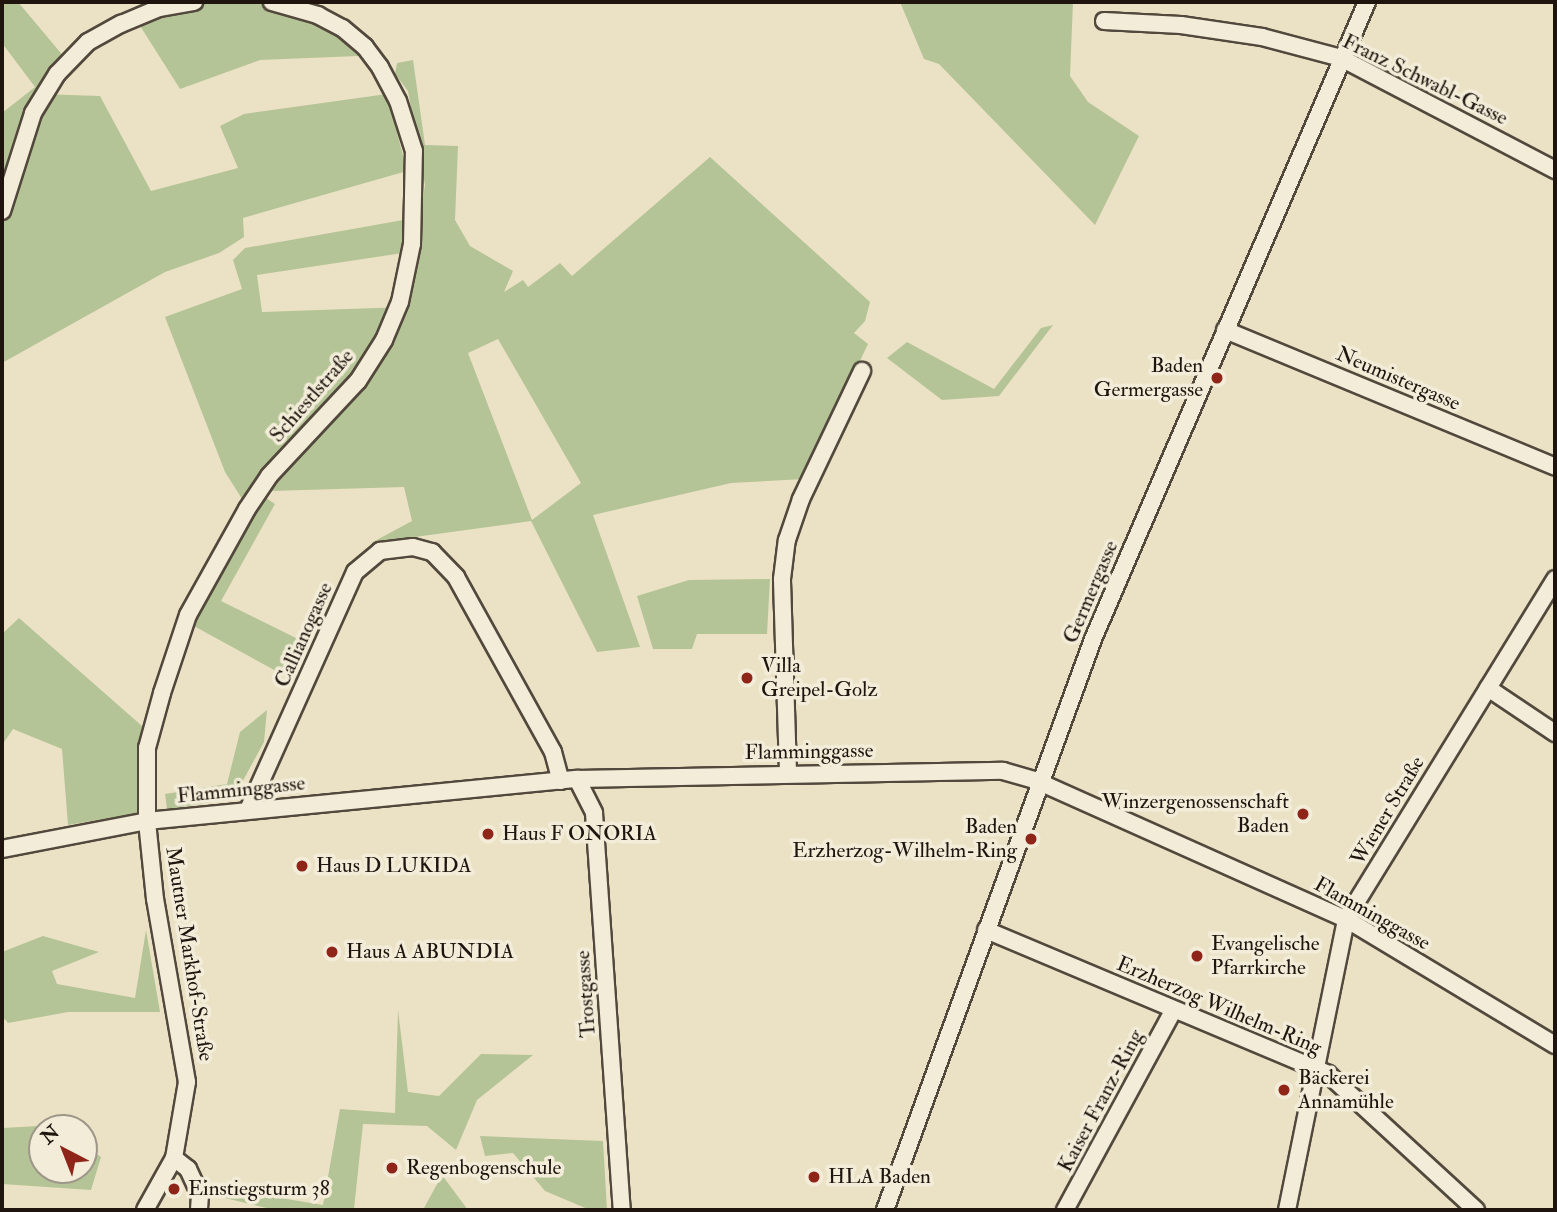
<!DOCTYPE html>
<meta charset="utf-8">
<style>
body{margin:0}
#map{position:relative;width:1557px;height:1212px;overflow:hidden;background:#ebe2c5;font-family:"IM FELL Double Pica",serif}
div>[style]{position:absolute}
.green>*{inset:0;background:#b5c496}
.roads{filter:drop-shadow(2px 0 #52483c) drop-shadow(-2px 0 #52483c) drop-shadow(0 2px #52483c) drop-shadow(0 -2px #52483c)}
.street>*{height:16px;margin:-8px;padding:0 8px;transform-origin:8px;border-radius:8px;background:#f2ecd9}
.dots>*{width:19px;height:19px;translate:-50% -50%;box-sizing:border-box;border:4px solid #f2ecd9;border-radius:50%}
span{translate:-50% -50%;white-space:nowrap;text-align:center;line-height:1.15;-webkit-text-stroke:7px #f2ecd9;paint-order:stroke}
.street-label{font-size:21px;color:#1f150e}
.poi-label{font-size:21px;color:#1f150e}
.right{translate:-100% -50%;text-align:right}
.left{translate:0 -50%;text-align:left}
.frame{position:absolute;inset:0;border:4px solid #1f150e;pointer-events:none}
.north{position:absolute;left:28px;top:1114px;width:70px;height:70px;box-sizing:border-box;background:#f2ecd9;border:2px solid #9e9688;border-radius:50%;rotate:318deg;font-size:19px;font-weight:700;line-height:28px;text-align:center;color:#1f150e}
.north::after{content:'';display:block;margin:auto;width:24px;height:32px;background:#8f2418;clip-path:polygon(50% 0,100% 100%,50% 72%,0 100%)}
</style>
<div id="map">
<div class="green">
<div style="clip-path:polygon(2px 2px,18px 2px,65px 58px,40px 94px,100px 96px,151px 191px,238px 168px,220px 126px,244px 114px,387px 94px,407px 171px,243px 218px,244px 237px,219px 253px,165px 272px,2px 363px,2px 113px,35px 87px,2px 43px)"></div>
<div style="clip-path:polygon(150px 2px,300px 2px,347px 24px,382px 55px,260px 60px,180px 89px,130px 10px)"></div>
<div style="clip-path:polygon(900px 2px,1073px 2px,1070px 76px,1088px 102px,1139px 136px,1095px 225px,939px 64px,924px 59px)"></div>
<div style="clip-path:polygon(evenodd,413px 60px,425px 145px,458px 146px,455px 220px,470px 246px,513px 271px,504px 292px,523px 280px,528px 287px,560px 263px,572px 276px,710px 157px,870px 302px,865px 321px,854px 333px,868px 344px,804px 479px,731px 483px,593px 515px,640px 647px,597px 652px,531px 521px,371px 543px,412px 521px,404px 487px,271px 491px,244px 502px,225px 472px,165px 317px,242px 289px,233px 260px,245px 248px,420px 217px,425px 185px,408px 91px,395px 74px,397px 63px,413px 60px,416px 251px,405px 307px,262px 312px,257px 275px,416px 251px,413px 60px,498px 339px,581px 483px,532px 520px,468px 353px,498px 339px)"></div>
<div style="clip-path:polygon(1053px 325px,999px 396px,942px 400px,887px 358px,907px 342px,994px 389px,1041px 328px)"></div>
<div style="clip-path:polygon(266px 498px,275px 504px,221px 601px,304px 642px,287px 677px,192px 625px,223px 559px,259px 499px)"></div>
<div style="clip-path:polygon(770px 579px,767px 634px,697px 634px,692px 649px,653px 649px,637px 596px,689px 580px)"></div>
<div style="clip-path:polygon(19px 618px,142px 726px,145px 812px,68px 825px,62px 749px,13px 729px,2px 745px,2px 634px)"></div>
<div style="clip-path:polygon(267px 710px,264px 742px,233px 799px,167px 809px,165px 794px,227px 784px,240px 732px)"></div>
<div style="clip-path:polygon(146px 930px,160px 1012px,68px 1012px,8px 1023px,2px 1016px,2px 952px,43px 936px,99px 952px,52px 971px,57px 984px,135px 998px)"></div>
<div style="clip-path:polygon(398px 1010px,408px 1092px,439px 1096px,481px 1054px,533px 1055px,477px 1100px,456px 1150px,427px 1126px,363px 1124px,354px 1209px,424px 1208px,442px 1175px,468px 1210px,275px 1210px,225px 1198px,227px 1189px,323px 1205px,340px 1109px,395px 1113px)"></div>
<div style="clip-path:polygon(57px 1125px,61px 1128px,42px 1128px,42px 1170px,84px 1170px,84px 1145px,101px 1157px,91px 1190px,2px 1184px,2px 1128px)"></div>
<div style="clip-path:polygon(480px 1136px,603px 1141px,607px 1210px,590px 1210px,545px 1191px,513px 1153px,485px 1156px)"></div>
</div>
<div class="roads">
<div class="street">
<div style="left:1104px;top:21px;width:77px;rotate:3deg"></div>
<div style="left:1181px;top:25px;width:82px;rotate:8.4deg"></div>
<div style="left:1262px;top:37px;width:82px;rotate:14.9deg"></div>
<div style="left:1341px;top:58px;width:242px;rotate:27.6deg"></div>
<div style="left:2px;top:211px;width:103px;rotate:-72.4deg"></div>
<div style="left:33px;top:113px;width:46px;rotate:-58.4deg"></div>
<div style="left:57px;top:74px;width:45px;rotate:-45.9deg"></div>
<div style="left:88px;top:42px;width:38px;rotate:-29deg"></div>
<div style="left:121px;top:24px;width:41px;rotate:-22.8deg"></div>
<div style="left:159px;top:8px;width:36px;rotate:-10deg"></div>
<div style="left:1225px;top:330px;width:357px;rotate:22.5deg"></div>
<div style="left:1488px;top:688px;width:81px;rotate:33.9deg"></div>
<div style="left:788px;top:772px;width:193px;rotate:-91.8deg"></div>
<div style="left:782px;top:579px;width:39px;rotate:-83deg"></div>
<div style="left:787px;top:540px;width:43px;rotate:-71.1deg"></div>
<div style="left:801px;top:499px;width:142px;rotate:-64.5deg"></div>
<div style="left:577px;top:779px;width:38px;rotate:63deg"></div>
<div style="left:594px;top:813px;width:398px;rotate:86deg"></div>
<div style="left:248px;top:810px;width:261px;rotate:-65.8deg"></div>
<div style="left:355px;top:572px;width:33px;rotate:-40deg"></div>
<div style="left:380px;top:551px;width:33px;rotate:-7deg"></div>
<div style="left:413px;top:547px;width:20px;rotate:15deg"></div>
<div style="left:432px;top:552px;width:35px;rotate:46deg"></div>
<div style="left:456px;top:577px;width:200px;rotate:61deg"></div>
<div style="left:553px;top:752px;width:30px;rotate:75deg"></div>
<div style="left:2px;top:849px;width:148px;rotate:-10.9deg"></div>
<div style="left:147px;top:821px;width:432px;rotate:-5.6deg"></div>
<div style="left:577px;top:779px;width:426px;rotate:-1.1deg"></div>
<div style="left:1003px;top:771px;width:35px;rotate:16deg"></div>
<div style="left:1037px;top:781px;width:338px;rotate:24.1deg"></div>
<div style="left:1346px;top:919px;width:244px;rotate:31.1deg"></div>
<div style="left:986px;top:930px;width:371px;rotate:22.8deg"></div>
<div style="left:1328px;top:1074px;width:201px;rotate:42.6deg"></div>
<div style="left:174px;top:1158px;width:18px;rotate:38deg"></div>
<div style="left:188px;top:1169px;width:29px;rotate:65deg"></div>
<div style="left:200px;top:1195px;width:15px;rotate:94deg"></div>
<div style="left:145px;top:1210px;width:60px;rotate:-60.9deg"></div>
<div style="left:174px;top:1158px;width:77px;rotate:-80.3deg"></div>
<div style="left:187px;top:1082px;width:186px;rotate:-99.9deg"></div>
<div style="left:155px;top:899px;width:78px;rotate:-95.9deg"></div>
<div style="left:147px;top:821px;width:73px;rotate:-90deg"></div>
<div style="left:147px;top:748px;width:57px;rotate:-74.7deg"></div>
<div style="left:162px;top:693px;width:82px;rotate:-71.6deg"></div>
<div style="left:188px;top:615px;width:121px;rotate:-60.9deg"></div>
<div style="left:247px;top:509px;width:40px;rotate:-56deg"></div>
<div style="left:269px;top:476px;width:130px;rotate:-46.9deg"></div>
<div style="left:358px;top:381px;width:49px;rotate:-57.6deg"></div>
<div style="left:384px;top:340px;width:41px;rotate:-67.2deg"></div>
<div style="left:400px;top:302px;width:59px;rotate:-78.3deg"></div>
<div style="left:412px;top:244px;width:93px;rotate:-88.8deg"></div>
<div style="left:414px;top:151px;width:52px;rotate:-107.7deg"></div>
<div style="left:398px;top:101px;width:38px;rotate:-118deg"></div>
<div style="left:380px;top:67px;width:25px;rotate:-127deg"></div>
<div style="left:365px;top:47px;width:30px;rotate:-140deg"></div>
<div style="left:342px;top:28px;width:27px;rotate:-152deg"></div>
<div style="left:318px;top:15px;width:48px;rotate:-164.2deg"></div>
<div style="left:885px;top:1210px;width:608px;rotate:-69.98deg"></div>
<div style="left:1093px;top:639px;width:693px;rotate:-66.73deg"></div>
<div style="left:1065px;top:1210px;width:226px;rotate:-61.5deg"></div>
<div style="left:1287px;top:1210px;width:297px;rotate:-78.5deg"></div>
<div style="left:1346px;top:919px;width:399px;rotate:-58.4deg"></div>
</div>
</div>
<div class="dots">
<div style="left:1217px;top:378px;background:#8f2418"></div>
<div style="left:747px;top:678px;background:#8f2418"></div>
<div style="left:1303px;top:814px;background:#8f2418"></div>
<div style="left:488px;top:834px;background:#8f2418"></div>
<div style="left:1031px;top:839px;background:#8f2418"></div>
<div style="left:302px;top:866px;background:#8f2418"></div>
<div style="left:332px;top:952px;background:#8f2418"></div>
<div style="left:1197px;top:956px;background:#8f2418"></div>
<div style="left:1284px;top:1090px;background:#8f2418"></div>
<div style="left:392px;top:1168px;background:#8f2418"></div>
<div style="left:814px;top:1177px;background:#8f2418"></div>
<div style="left:174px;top:1189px;background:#8f2418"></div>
</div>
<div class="street-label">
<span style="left:1425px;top:80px;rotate:26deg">Franz Schwabl-Gasse</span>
<span style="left:1398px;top:379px;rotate:23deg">Neumistergasse</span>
<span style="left:312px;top:396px;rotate:-49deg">Schiestlstraße</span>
<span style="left:1091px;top:592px;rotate:-67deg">Germergasse</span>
<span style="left:304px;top:635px;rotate:-66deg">Callianogasse</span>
<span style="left:809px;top:752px;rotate:-1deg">Flamminggasse</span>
<span style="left:241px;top:790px;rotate:-6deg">Flamminggasse</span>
<span style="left:1388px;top:811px;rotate:-59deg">Wiener Straße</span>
<span style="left:1372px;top:914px;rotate:29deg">Flamminggasse</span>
<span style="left:189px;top:954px;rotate:81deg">Mautner Markhof-Straße</span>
<span style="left:586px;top:994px;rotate:-94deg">Trostgasse</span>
<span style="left:1219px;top:1006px;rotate:23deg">Erzherzog Wilhelm-Ring</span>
<span style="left:1101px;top:1101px;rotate:-62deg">Kaiser Franz-Ring</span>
</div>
<div class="poi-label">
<span class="right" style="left:1203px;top:378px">Baden<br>Germergasse</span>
<span class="left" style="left:761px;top:678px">Villa<br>Greipel-Golz</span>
<span class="right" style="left:1289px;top:814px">Winzergenossenschaft<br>Baden</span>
<span class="right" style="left:1017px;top:839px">Baden<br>Erzherzog-Wilhelm-Ring</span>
<span class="left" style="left:502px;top:834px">Haus F ONORIA</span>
<span class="left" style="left:316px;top:866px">Haus D LUKIDA</span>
<span class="left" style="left:1211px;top:956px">Evangelische<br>Pfarrkirche</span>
<span class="left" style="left:346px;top:952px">Haus A ABUNDIA</span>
<span class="left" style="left:1298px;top:1090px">Bäckerei<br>Annamühle</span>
<span class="left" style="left:406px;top:1168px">Regenbogenschule</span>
<span class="left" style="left:828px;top:1177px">HLA Baden</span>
<span class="left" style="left:188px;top:1189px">Einstiegsturm 38</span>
</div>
<div class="frame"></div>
<div class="north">N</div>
</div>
